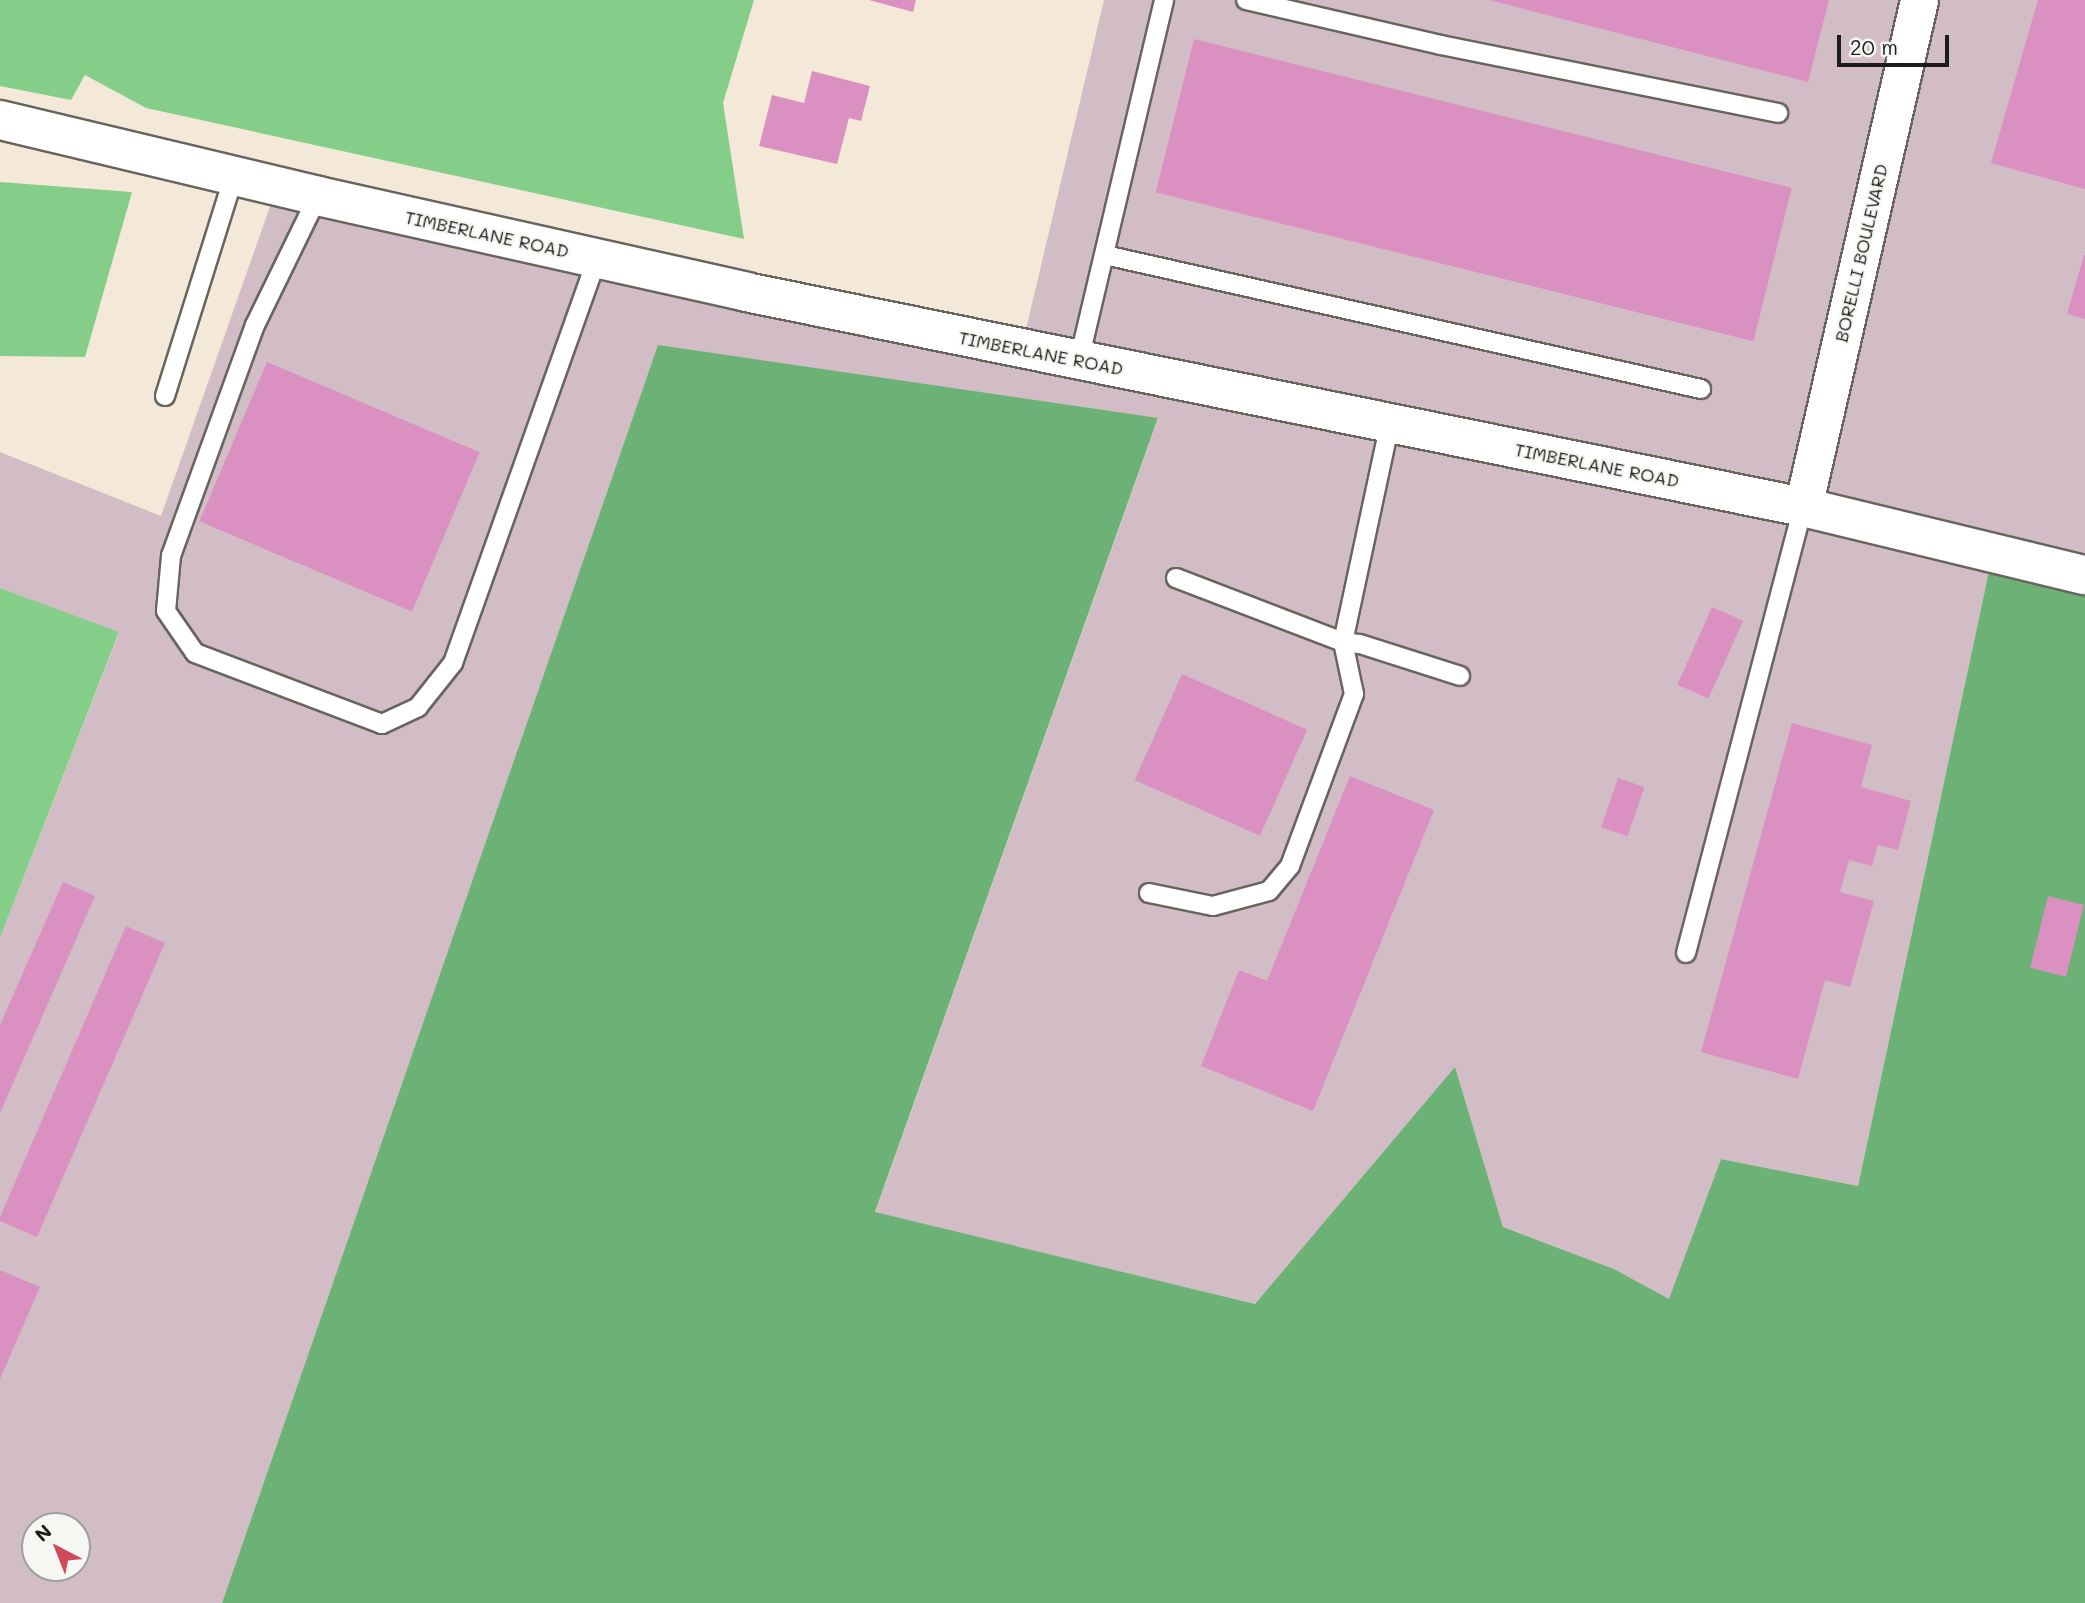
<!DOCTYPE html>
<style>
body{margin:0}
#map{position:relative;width:2085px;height:1603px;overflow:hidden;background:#f4e9d8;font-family:Mali,sans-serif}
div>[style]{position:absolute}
.industrial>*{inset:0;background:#d2bdc6}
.green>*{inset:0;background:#85ce8a}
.forest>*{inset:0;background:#6cb176}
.building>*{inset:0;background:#da90c0;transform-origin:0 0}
.roads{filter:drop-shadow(2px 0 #68645e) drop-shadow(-2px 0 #68645e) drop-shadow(0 2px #68645e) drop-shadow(0 -2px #68645e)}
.lane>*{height:18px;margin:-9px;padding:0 9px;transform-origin:9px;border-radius:9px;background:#fff}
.street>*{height:37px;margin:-18.5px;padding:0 18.5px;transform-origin:18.5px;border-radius:18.5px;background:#fff}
.secondary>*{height:38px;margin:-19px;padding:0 19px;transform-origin:19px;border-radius:19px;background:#fff}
span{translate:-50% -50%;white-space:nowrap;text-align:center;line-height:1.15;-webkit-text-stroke:5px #f6f6f2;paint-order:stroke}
.street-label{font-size:18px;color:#1c1c1c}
.north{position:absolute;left:21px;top:1512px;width:70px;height:70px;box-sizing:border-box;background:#f6f6f2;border:2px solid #9f9f9c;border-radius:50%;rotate:318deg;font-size:19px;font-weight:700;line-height:28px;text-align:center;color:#1c1c1c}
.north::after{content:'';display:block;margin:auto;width:24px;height:32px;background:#d1495b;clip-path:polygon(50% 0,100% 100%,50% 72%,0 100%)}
.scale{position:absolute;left:1837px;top:35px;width:112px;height:32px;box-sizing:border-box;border:4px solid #1c1c1c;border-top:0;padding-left:9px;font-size:21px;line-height:24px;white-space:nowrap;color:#1c1c1c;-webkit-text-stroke:5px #f6f6f2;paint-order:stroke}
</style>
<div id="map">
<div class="industrial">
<div style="clip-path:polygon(evenodd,1104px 0,2085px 0,2085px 577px,1992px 557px,1858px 1186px,1721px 1159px,1670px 1300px,1614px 1269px,1503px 1227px,1455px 1068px,1255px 1304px,875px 1213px,1158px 419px,658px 346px,222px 1603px,0 1603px,0 938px,119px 633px,0 588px,0 452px,161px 516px,279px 181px,1022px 346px,1104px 0,35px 1526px,77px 1526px,77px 1568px,35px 1568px,35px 1526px)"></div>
</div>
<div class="green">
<div style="clip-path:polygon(0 0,754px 0,723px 103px,744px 239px,146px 108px,85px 75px,71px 100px,0 86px)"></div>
<div style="clip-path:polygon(0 182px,132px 192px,85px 357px,0 356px)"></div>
<div style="clip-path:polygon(0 588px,119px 632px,0 938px)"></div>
</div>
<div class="forest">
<div style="clip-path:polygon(658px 345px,1158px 418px,875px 1212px,1255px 1304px,1455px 1067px,1503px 1227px,1614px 1269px,1669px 1299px,1721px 1159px,1858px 1186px,1992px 557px,2085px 577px,2085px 1603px,222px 1603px)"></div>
</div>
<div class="building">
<div style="clip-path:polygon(869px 0,916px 0,913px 12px)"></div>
<div style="clip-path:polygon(1489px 0,1829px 0,1808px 82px)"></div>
<div style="clip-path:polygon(2038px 0,2085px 0,2085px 189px,1991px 163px)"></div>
<div style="left:1194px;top:39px;width:616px;height:158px;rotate:14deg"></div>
<div style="clip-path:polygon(812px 71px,870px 86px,861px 121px,849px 118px,837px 164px,759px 146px,772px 95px,804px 103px)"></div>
<div style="clip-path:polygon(2084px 255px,2085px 255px,2085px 319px,2067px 314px)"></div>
<div style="left:267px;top:362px;width:231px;height:173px;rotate:23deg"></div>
<div style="left:1712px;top:607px;width:34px;height:85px;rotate:24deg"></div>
<div style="left:1182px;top:674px;width:137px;height:116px;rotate:24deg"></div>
<div style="clip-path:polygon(1792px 723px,1872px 745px,1861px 787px,1911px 801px,1898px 850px,1878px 845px,1872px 866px,1849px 860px,1840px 892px,1874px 901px,1850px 987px,1825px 980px,1798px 1079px,1701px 1052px)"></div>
<div style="clip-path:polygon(1350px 776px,1434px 810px,1313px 1111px,1201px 1066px,1239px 970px,1267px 981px)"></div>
<div style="left:1618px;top:778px;width:28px;height:52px;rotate:19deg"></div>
<div style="clip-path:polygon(63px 882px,95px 896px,0 1113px,0 1025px)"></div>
<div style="left:2048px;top:896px;width:37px;height:74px;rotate:14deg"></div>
<div style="clip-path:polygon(126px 926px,165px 943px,37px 1237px,0 1221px,0 1217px)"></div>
<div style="clip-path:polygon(0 1270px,40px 1287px,0 1379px)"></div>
</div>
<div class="roads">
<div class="lane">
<div style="left:1246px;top:0;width:200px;rotate:13deg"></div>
<div style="left:1441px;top:45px;width:344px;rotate:11.4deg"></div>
<div style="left:318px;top:196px;width:144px;rotate:116deg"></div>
<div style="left:255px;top:325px;width:246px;rotate:110deg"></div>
<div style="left:171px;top:556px;width:55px;rotate:95.2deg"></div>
<div style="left:166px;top:611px;width:51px;rotate:55.4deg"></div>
<div style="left:195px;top:653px;width:200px;rotate:20.8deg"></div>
<div style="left:382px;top:724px;width:40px;rotate:-25deg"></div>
<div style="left:418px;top:707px;width:56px;rotate:-51.5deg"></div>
<div style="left:453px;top:663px;width:430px;rotate:-70.4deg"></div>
<div style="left:1105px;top:255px;width:611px;rotate:12.67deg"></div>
<div style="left:1079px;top:360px;width:370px;rotate:-76.7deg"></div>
<div style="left:165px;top:396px;width:231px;rotate:-72.6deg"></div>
<div style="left:1176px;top:578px;width:179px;rotate:21deg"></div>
<div style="left:1343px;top:642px;width:17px;rotate:7deg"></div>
<div style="left:1360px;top:644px;width:105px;rotate:17.7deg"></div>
<div style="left:1149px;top:893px;width:65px;rotate:11.5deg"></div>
<div style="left:1213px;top:906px;width:58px;rotate:-15deg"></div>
<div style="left:1269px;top:891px;width:33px;rotate:-50deg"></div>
<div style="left:1290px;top:866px;width:184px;rotate:-69.6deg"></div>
<div style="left:1354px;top:694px;width:53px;rotate:-101.9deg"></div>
<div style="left:1343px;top:642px;width:224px;rotate:-77.9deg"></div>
<div style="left:1686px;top:953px;width:461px;rotate:-75.3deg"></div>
</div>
<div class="street">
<div style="left:1803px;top:507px;width:520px;rotate:-77.11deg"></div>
</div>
<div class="secondary">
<div style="left:0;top:120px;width:327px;rotate:13.4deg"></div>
<div style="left:318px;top:196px;width:439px;rotate:12.6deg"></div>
<div style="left:746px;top:292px;width:1079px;rotate:11.5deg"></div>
<div style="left:1803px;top:507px;width:290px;rotate:13.6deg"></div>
</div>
</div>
<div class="street-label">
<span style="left:487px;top:234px;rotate:12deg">TIMBERLANE ROAD</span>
<span style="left:1861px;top:253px;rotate:-77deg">BORELLI BOULEVARD</span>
<span style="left:1041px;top:353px;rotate:11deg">TIMBERLANE ROAD</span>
<span style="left:1597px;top:465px;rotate:11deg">TIMBERLANE ROAD</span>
</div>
<div class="north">N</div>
<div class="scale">20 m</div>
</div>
